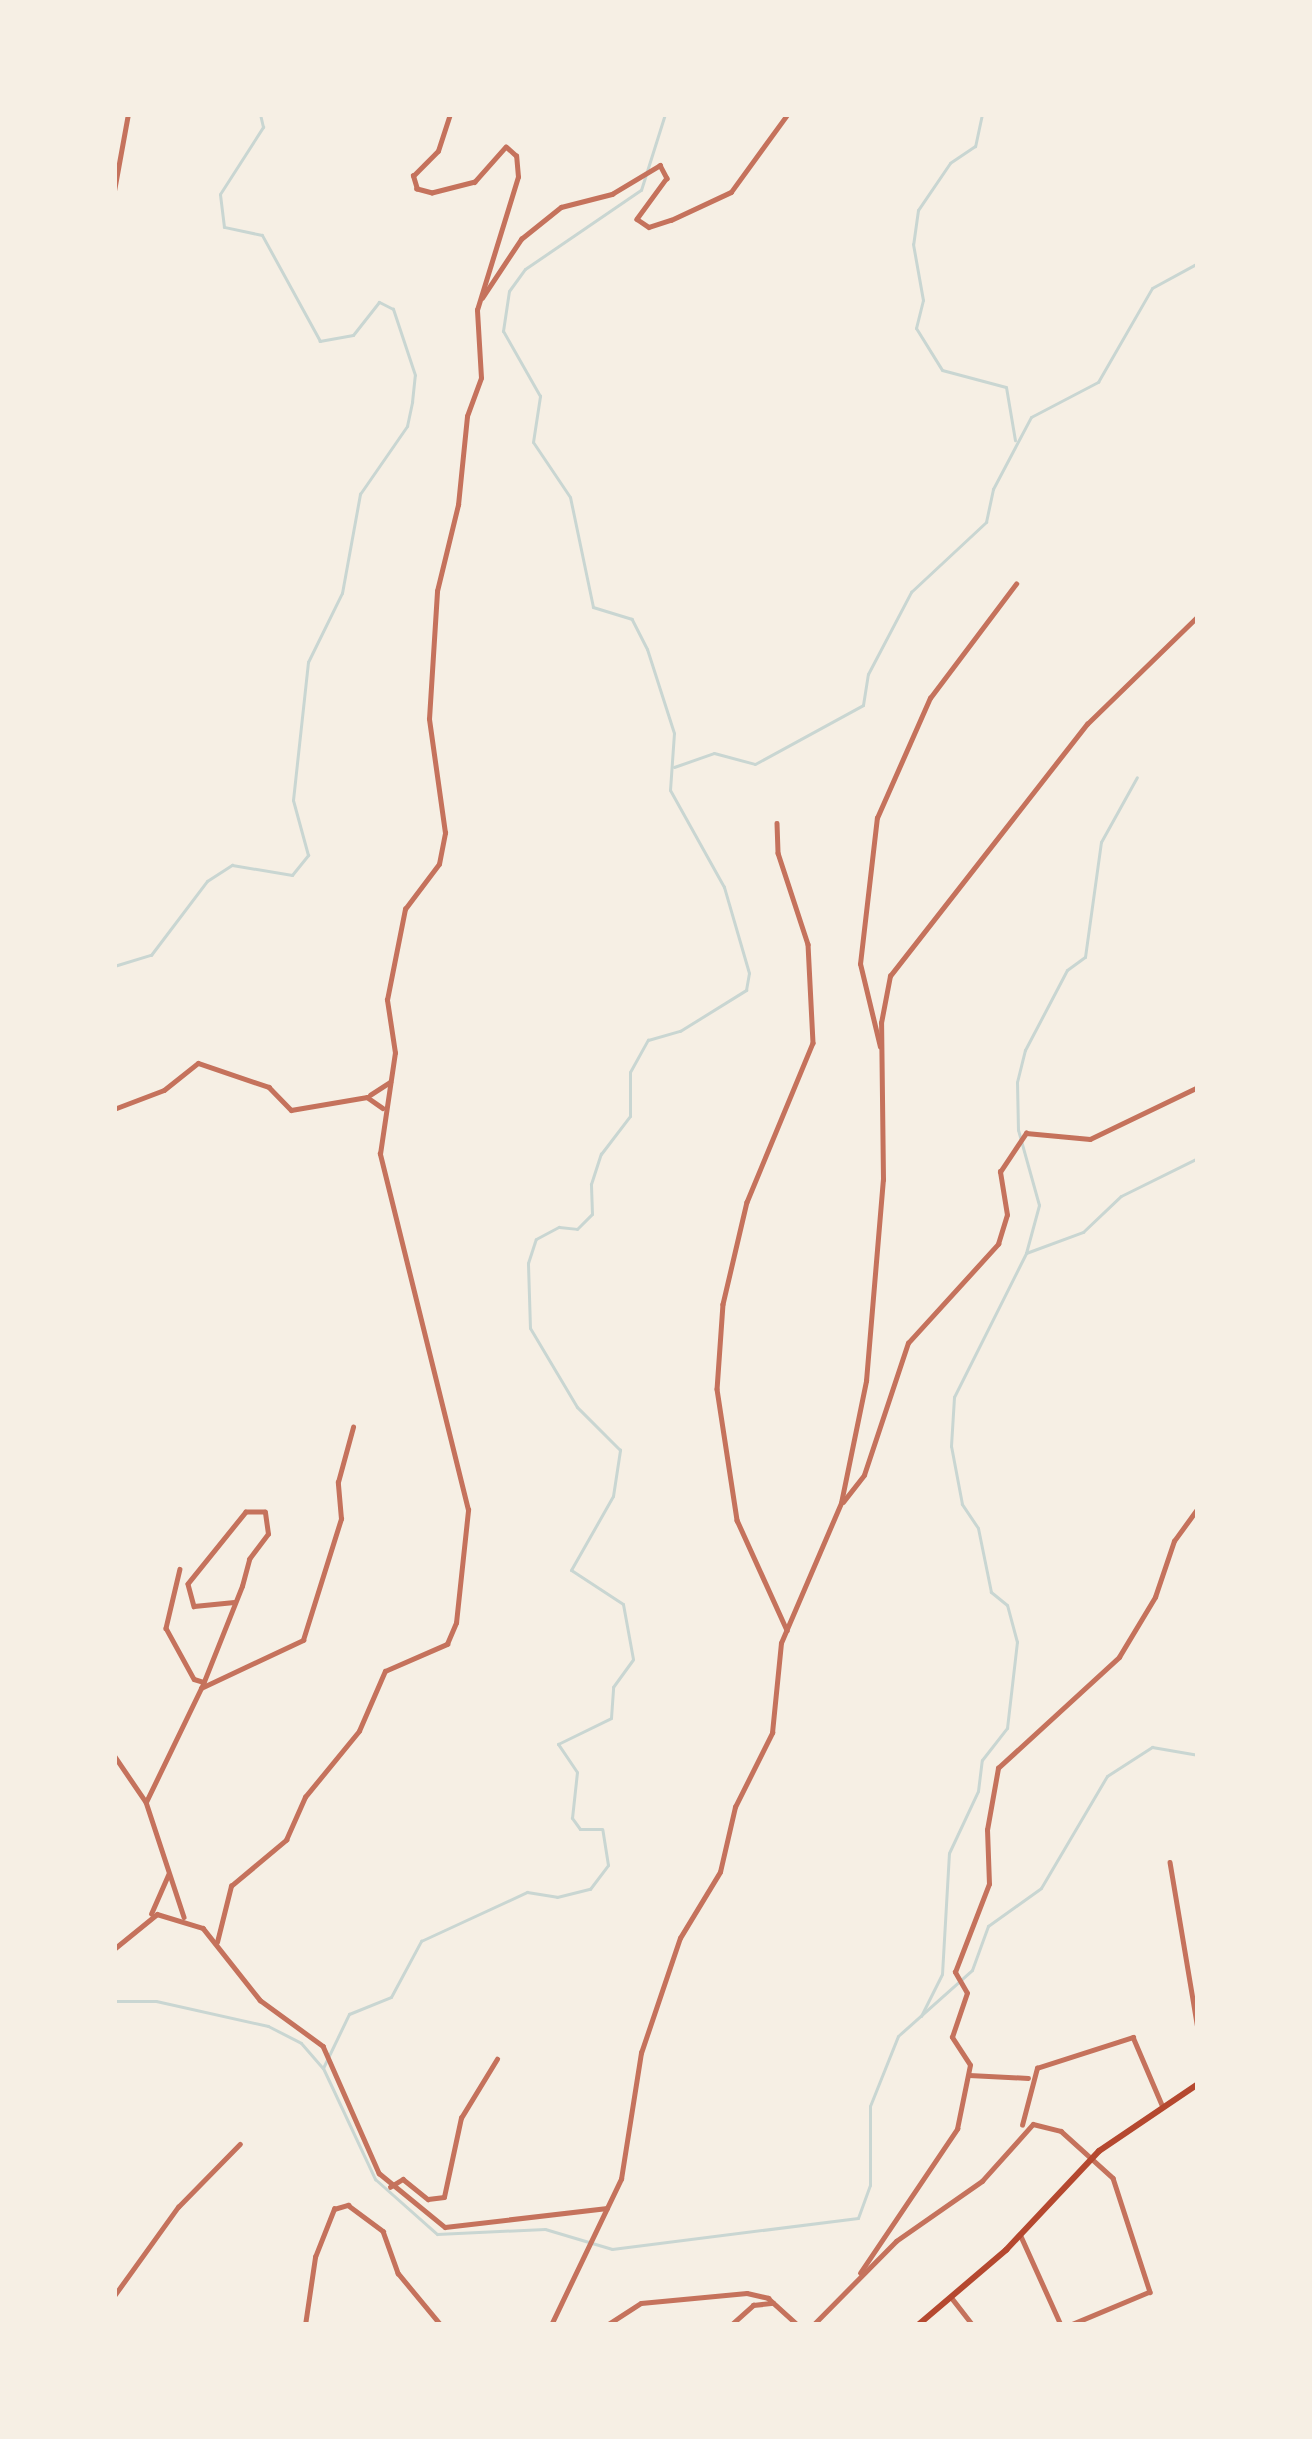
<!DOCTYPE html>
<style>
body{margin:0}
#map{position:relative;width:1312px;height:2439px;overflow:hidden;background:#f6efe4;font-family:Commissioner,sans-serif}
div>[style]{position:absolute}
.stream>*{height:3px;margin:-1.5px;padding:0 1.5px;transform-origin:1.5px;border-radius:1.5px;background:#c9d6d2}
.minor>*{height:4.5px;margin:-2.25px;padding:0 2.25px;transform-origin:2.25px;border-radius:2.25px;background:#c5725c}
.tertiary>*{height:4.5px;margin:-2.25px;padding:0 2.25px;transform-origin:2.25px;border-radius:2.25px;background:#c5725c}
.secondary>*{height:6px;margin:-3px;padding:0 3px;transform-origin:3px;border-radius:3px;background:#b5482f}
span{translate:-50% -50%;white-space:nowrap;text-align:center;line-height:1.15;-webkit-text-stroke:9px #f6efe4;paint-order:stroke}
.frame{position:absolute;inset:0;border:117px solid #f6efe4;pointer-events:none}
</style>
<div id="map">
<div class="stream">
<div style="left:982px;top:114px;width:33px;rotate:102deg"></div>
<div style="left:975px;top:146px;width:30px;rotate:146deg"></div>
<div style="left:950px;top:163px;width:57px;rotate:124.2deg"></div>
<div style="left:918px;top:210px;width:34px;rotate:98deg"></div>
<div style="left:913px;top:244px;width:57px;rotate:79.9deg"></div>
<div style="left:923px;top:300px;width:29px;rotate:104deg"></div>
<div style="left:916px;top:328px;width:49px;rotate:58.2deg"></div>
<div style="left:942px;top:370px;width:66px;rotate:14.9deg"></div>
<div style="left:1006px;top:387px;width:54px;rotate:80.4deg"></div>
<div style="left:674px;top:767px;width:42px;rotate:-19.3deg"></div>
<div style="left:714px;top:753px;width:42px;rotate:15deg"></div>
<div style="left:755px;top:764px;width:123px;rotate:-28.6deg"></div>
<div style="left:863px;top:705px;width:31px;rotate:-81deg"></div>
<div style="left:868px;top:674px;width:93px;rotate:-62.3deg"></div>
<div style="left:911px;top:592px;width:103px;rotate:-43deg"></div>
<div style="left:986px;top:522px;width:34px;rotate:-78deg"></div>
<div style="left:993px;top:489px;width:81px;rotate:-62.2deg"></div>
<div style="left:1031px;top:417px;width:76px;rotate:-27.6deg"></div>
<div style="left:1098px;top:382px;width:108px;rotate:-60.1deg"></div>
<div style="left:1152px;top:288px;width:52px;rotate:-28.5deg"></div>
<div style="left:114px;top:966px;width:39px;rotate:-17deg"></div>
<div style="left:151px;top:955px;width:93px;rotate:-52.9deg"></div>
<div style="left:207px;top:881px;width:30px;rotate:-33deg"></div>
<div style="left:232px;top:865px;width:61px;rotate:9.5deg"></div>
<div style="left:292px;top:875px;width:26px;rotate:-51deg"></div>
<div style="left:308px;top:855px;width:57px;rotate:-105.3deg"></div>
<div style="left:293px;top:800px;width:139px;rotate:-83.8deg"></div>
<div style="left:308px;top:662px;width:77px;rotate:-63.8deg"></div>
<div style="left:342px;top:593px;width:101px;rotate:-79.7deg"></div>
<div style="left:360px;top:494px;width:83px;rotate:-55.3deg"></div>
<div style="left:407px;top:426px;width:25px;rotate:-78deg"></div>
<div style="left:412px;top:402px;width:27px;rotate:-84deg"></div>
<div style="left:415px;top:375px;width:70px;rotate:-108.4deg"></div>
<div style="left:393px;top:309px;width:16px;rotate:-153deg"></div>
<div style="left:379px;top:302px;width:42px;rotate:128.2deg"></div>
<div style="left:353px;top:335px;width:34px;rotate:170deg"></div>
<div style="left:320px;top:341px;width:121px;rotate:-118.7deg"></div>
<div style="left:262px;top:235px;width:39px;rotate:-168deg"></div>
<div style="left:224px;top:227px;width:33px;rotate:-97deg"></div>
<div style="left:220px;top:194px;width:80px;rotate:-57.3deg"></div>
<div style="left:263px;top:127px;width:13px;rotate:-103deg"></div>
<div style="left:1026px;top:1253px;width:50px;rotate:-74.8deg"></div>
<div style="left:1039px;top:1205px;width:78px;rotate:-105.6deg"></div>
<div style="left:1018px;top:1130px;width:48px;rotate:-91.2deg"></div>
<div style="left:1017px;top:1082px;width:33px;rotate:-76deg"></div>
<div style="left:1025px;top:1050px;width:90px;rotate:-62.3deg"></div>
<div style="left:1067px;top:970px;width:22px;rotate:-36deg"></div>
<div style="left:1085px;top:957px;width:116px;rotate:-82.1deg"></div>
<div style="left:1101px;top:842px;width:74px;rotate:-61deg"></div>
<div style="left:114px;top:2001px;width:42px"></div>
<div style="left:156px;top:2001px;width:115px;rotate:12.6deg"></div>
<div style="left:268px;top:2026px;width:37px;rotate:27deg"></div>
<div style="left:301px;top:2043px;width:33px;rotate:49deg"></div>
<div style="left:323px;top:2068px;width:123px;rotate:64.9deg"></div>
<div style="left:375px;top:2179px;width:83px;rotate:41.6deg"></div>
<div style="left:437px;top:2234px;width:108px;rotate:-2.7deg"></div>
<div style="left:545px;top:2229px;width:70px;rotate:16.6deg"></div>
<div style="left:612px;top:2249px;width:248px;rotate:-7.2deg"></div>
<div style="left:858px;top:2218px;width:35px;rotate:-70deg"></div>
<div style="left:870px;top:2185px;width:79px;rotate:-90deg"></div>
<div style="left:870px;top:2106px;width:75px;rotate:-68.2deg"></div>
<div style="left:898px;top:2036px;width:99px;rotate:-41.7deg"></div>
<div style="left:972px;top:1970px;width:47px;rotate:-70deg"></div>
<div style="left:988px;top:1926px;width:65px;rotate:-35.6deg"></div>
<div style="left:1041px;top:1888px;width:130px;rotate:-59.5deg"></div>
<div style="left:1107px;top:1776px;width:54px;rotate:-32.8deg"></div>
<div style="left:1152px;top:1747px;width:47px;rotate:9.9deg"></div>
<div style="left:921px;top:2016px;width:47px;rotate:-63.4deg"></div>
<div style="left:942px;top:1974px;width:121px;rotate:-86.7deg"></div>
<div style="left:949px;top:1853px;width:68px;rotate:-64.9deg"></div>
<div style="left:978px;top:1791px;width:31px;rotate:-83deg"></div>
<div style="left:982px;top:1760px;width:41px;rotate:-52deg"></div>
<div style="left:1007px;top:1728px;width:87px;rotate:-83.4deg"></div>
<div style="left:1017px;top:1642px;width:38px;rotate:-105deg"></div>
<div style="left:1007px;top:1605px;width:21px;rotate:-141deg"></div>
<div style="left:991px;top:1592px;width:65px;rotate:-101.5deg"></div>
<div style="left:978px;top:1528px;width:29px;rotate:-124deg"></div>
<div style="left:962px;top:1504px;width:59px;rotate:-100.7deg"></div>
<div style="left:951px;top:1446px;width:49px;rotate:-86.5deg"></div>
<div style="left:954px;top:1397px;width:161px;rotate:-63.4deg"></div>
<div style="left:1026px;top:1253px;width:61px;rotate:-20.2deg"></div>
<div style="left:1083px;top:1232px;width:52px;rotate:-43.5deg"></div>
<div style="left:1121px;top:1196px;width:86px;rotate:-26.3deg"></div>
<div style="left:323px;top:2068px;width:60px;rotate:-64.3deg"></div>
<div style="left:349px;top:2014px;width:45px;rotate:-22deg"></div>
<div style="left:391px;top:1997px;width:64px;rotate:-61.8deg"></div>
<div style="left:421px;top:1941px;width:117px;rotate:-24.8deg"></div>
<div style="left:527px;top:1892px;width:30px;rotate:9deg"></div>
<div style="left:557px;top:1897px;width:34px;rotate:-14deg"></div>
<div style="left:590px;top:1889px;width:30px;rotate:-53deg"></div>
<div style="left:608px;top:1865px;width:36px;rotate:-99deg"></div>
<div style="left:602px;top:1829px;width:22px;rotate:180deg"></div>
<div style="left:580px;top:1829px;width:14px;rotate:-126deg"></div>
<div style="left:572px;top:1818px;width:46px;rotate:-83.8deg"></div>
<div style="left:577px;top:1772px;width:34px;rotate:-124deg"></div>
<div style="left:558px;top:1744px;width:59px;rotate:-26.1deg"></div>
<div style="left:611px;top:1718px;width:31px;rotate:-86deg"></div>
<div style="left:613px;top:1687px;width:34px;rotate:-54deg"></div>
<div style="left:633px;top:1659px;width:56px;rotate:-100.3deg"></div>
<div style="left:623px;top:1604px;width:62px;rotate:-146.8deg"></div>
<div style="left:571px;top:1570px;width:85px;rotate:-60.4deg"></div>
<div style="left:613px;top:1496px;width:47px;rotate:-81.3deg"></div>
<div style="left:620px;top:1450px;width:61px;rotate:-135deg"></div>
<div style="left:577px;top:1407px;width:92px;rotate:-120.7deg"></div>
<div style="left:530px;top:1328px;width:65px;rotate:-91.8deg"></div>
<div style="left:528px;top:1263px;width:25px;rotate:-72deg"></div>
<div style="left:536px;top:1239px;width:26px;rotate:-28deg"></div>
<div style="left:559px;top:1227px;width:18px;rotate:6deg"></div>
<div style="left:577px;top:1229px;width:21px;rotate:-45deg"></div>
<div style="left:592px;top:1214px;width:30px;rotate:-92deg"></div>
<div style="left:591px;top:1184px;width:32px;rotate:-72deg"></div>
<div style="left:601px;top:1154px;width:48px;rotate:-52.7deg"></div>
<div style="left:630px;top:1116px;width:44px;rotate:-90deg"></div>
<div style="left:630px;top:1072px;width:37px;rotate:-61deg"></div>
<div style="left:648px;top:1040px;width:33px;rotate:-16deg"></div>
<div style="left:680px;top:1031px;width:78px;rotate:-31.8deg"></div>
<div style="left:746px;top:990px;width:17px;rotate:-80deg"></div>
<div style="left:749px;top:973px;width:90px;rotate:-106.2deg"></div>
<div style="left:724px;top:887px;width:111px;rotate:-119.1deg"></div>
<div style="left:670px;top:790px;width:57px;rotate:-86deg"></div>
<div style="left:674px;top:733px;width:88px;rotate:-107.8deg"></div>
<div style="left:647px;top:649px;width:34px;rotate:-117deg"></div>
<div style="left:632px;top:619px;width:41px;rotate:-162.9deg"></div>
<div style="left:593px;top:607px;width:112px;rotate:-101.8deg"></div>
<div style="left:570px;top:497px;width:66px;rotate:-123.9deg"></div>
<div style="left:533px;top:442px;width:47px;rotate:-81.3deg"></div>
<div style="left:540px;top:396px;width:75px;rotate:-119.6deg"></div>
<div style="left:503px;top:331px;width:40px;rotate:-81.5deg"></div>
<div style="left:509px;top:291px;width:27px;rotate:-54deg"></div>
<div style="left:525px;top:269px;width:140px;rotate:-34.3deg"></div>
<div style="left:641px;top:190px;width:80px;rotate:-72.5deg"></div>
</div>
<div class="minor">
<div style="left:482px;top:298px;width:71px;rotate:-56.5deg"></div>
<div style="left:521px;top:239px;width:51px;rotate:-38.7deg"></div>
<div style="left:561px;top:207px;width:53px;rotate:-14.3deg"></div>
<div style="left:612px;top:194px;width:56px;rotate:-31.1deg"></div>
<div style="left:660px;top:165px;width:15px;rotate:62deg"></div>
<div style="left:667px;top:178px;width:51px;rotate:126.2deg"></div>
<div style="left:637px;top:219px;width:14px;rotate:34deg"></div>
<div style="left:649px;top:227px;width:23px;rotate:-18deg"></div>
<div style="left:671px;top:220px;width:66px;rotate:-25deg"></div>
<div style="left:731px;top:192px;width:95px;rotate:-54deg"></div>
<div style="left:777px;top:823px;width:30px;rotate:88deg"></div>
<div style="left:778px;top:853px;width:96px;rotate:71.8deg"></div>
<div style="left:808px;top:944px;width:99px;rotate:87.1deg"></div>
<div style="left:813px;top:1043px;width:172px;rotate:112.5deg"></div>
<div style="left:747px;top:1202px;width:105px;rotate:103.2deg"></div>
<div style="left:723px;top:1304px;width:85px;rotate:94deg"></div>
<div style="left:717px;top:1389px;width:133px;rotate:81.3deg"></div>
<div style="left:737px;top:1520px;width:121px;rotate:65.6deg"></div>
<div style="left:880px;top:1047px;width:85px;rotate:-103.5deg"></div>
<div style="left:860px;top:964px;width:147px;rotate:-83.4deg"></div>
<div style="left:877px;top:818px;width:131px;rotate:-66.2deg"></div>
<div style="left:930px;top:698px;width:143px;rotate:-53deg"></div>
<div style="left:370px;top:1095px;width:24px;rotate:-33deg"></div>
<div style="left:114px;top:1109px;width:53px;rotate:-20.8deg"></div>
<div style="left:164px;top:1090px;width:43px;rotate:-38.5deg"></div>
<div style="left:198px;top:1063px;width:75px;rotate:18.7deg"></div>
<div style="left:269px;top:1087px;width:32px;rotate:46deg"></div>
<div style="left:291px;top:1110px;width:77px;rotate:-9.7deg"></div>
<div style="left:367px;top:1097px;width:19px;rotate:35deg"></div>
<div style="left:843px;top:1502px;width:34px;rotate:-52deg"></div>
<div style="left:864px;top:1475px;width:139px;rotate:-71.6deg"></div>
<div style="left:908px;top:1343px;width:134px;rotate:-47.7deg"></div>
<div style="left:998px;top:1244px;width:30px;rotate:-73deg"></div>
<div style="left:1007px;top:1215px;width:44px;rotate:-99.2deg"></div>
<div style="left:1000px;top:1172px;width:47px;rotate:-56.3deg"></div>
<div style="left:1026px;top:1133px;width:64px;rotate:5.4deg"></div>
<div style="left:1090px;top:1139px;width:120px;rotate:-25.7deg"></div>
<div style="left:180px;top:1569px;width:61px;rotate:103.3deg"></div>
<div style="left:166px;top:1628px;width:58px;rotate:61.2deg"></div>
<div style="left:194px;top:1679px;width:10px;rotate:17deg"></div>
<div style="left:201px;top:1688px;width:113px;rotate:-25.2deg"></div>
<div style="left:303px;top:1640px;width:127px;rotate:-72.6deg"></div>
<div style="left:341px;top:1519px;width:37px;rotate:-95deg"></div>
<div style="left:338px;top:1482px;width:57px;rotate:-74.7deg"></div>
<div style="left:114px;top:1755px;width:57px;rotate:55.8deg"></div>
<div style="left:146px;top:1802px;width:121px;rotate:71.7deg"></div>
<div style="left:146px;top:1802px;width:131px;rotate:-64.2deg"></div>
<div style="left:203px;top:1684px;width:105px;rotate:-68.3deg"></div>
<div style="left:242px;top:1586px;width:28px;rotate:-75deg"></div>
<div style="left:249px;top:1559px;width:31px;rotate:-53deg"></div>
<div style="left:268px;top:1534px;width:22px;rotate:-98deg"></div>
<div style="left:265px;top:1512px;width:19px;rotate:180deg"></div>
<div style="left:246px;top:1512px;width:92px;rotate:128.9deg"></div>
<div style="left:188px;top:1584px;width:23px;rotate:75deg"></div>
<div style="left:194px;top:1606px;width:40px;rotate:-5.7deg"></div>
<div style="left:1170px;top:1862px;width:170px;rotate:80.5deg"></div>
<div style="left:151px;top:1914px;width:43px;rotate:-66.4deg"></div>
<div style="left:217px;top:1942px;width:58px;rotate:-76deg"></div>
<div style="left:231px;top:1886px;width:72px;rotate:-39.9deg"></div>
<div style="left:286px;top:1840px;width:47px;rotate:-66.2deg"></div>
<div style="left:305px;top:1797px;width:85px;rotate:-50.7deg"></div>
<div style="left:359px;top:1731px;width:65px;rotate:-66.6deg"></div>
<div style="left:385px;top:1671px;width:68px;rotate:-23.5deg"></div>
<div style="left:447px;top:1644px;width:23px;rotate:-67deg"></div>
<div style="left:456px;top:1623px;width:114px;rotate:-83.9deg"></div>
<div style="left:468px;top:1510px;width:367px;rotate:-103.9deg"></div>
<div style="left:380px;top:1154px;width:102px;rotate:-81.6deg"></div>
<div style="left:395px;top:1053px;width:54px;rotate:-98.6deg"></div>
<div style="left:387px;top:1000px;width:93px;rotate:-78.8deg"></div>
<div style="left:405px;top:909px;width:56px;rotate:-52.9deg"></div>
<div style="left:439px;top:864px;width:32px;rotate:-79deg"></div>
<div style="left:445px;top:833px;width:115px;rotate:-98deg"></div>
<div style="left:429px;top:719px;width:128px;rotate:-86.4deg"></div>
<div style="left:437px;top:591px;width:89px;rotate:-76.3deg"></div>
<div style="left:458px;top:505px;width:89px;rotate:-84.2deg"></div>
<div style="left:467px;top:416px;width:40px;rotate:-69.8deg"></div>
<div style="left:481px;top:378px;width:68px;rotate:-93.4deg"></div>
<div style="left:477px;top:310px;width:139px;rotate:-72.9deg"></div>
<div style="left:518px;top:177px;width:21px;rotate:-95deg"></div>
<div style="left:516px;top:156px;width:13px;rotate:-138deg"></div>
<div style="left:506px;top:147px;width:47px;rotate:131.5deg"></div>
<div style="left:475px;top:182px;width:44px;rotate:165.7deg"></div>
<div style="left:432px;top:193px;width:16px;rotate:-165deg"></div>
<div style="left:417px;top:189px;width:14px;rotate:-107deg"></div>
<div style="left:413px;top:176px;width:35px;rotate:-45deg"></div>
<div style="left:438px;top:151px;width:39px;rotate:-72deg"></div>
<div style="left:114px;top:1949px;width:55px;rotate:-39.1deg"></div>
<div style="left:157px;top:1914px;width:48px;rotate:16.9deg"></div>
<div style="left:203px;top:1928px;width:92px;rotate:51.6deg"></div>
<div style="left:260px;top:2000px;width:78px;rotate:36.1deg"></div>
<div style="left:323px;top:2046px;width:139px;rotate:66.2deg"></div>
<div style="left:379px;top:2173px;width:85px;rotate:39.3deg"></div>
<div style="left:445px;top:2227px;width:163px;rotate:-6.7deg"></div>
<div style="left:969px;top:2075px;width:59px;rotate:2.9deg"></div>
<div style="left:1022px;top:2125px;width:59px;rotate:-75.3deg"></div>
<div style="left:1037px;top:2068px;width:101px;rotate:-17.9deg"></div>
<div style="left:1133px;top:2037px;width:76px;rotate:66.8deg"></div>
<div style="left:390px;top:2187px;width:15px;rotate:-32deg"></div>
<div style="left:403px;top:2179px;width:32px;rotate:39deg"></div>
<div style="left:428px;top:2199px;width:16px;rotate:-7deg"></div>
<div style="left:444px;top:2197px;width:81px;rotate:-77.9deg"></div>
<div style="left:461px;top:2118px;width:69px;rotate:-58.6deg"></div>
<div style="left:1020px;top:2234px;width:100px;rotate:65.7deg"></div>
<div style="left:860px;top:2273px;width:174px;rotate:-56deg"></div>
<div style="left:957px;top:2129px;width:65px;rotate:-78.5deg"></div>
<div style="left:970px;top:2065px;width:33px;rotate:-123deg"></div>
<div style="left:952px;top:2037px;width:46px;rotate:-71.2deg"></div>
<div style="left:967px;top:1993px;width:24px;rotate:-120deg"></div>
<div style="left:955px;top:1972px;width:94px;rotate:-68.9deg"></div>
<div style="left:989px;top:1884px;width:54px;rotate:-92.1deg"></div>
<div style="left:987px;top:1830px;width:63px;rotate:-79.9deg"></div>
<div style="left:998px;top:1768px;width:164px;rotate:-42.5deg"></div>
<div style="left:1119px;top:1657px;width:70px;rotate:-59deg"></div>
<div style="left:1155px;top:1597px;width:59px;rotate:-71.3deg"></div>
<div style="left:1174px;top:1541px;width:41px;rotate:-54deg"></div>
<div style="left:114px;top:2296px;width:110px;rotate:-54.3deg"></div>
<div style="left:178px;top:2207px;width:88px;rotate:-45.5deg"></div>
<div style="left:951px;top:2297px;width:36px;rotate:52deg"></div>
<div style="left:305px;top:2325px;width:69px;rotate:-81.6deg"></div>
<div style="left:315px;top:2257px;width:52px;rotate:-68.4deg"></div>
<div style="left:334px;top:2209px;width:15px;rotate:-16deg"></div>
<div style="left:348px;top:2205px;width:44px;rotate:36.6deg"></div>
<div style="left:383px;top:2231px;width:45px;rotate:70.3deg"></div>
<div style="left:398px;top:2273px;width:67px;rotate:50.4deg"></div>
<div style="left:607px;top:2325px;width:40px;rotate:-32.9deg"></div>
<div style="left:641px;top:2303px;width:106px;rotate:-5.4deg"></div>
<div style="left:747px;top:2293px;width:22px;rotate:13deg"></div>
<div style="left:768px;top:2298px;width:40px;rotate:42deg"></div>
<div style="left:731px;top:2325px;width:30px;rotate:-42deg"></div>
<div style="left:753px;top:2305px;width:20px;rotate:-6deg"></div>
<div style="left:813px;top:2325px;width:118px;rotate:-45.3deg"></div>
<div style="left:896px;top:2241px;width:105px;rotate:-34.9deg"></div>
<div style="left:982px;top:2181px;width:76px;rotate:-48.2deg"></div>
<div style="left:1033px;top:2124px;width:29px;rotate:14deg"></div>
<div style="left:1061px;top:2131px;width:70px;rotate:42.1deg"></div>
<div style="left:1113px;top:2178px;width:120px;rotate:72deg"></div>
<div style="left:1150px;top:2292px;width:86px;rotate:157.3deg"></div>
</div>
<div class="tertiary">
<div style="left:114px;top:191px;width:78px;rotate:-79.7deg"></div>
<div style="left:551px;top:2325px;width:162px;rotate:-64.4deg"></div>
<div style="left:621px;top:2179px;width:128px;rotate:-81deg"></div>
<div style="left:641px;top:2053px;width:121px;rotate:-71.3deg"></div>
<div style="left:680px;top:1938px;width:77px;rotate:-58.8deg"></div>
<div style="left:720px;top:1872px;width:67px;rotate:-77deg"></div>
<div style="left:735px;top:1807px;width:83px;rotate:-63.4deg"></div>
<div style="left:772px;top:1733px;width:90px;rotate:-84.3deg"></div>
<div style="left:781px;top:1643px;width:152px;rotate:-66.8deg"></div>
<div style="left:841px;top:1503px;width:125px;rotate:-78.4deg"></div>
<div style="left:866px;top:1381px;width:202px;rotate:-85.2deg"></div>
<div style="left:883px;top:1180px;width:157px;rotate:-90.7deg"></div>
<div style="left:881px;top:1023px;width:48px;rotate:-79.2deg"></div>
<div style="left:890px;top:976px;width:320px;rotate:-52deg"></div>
<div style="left:1087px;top:724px;width:155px;rotate:-44.2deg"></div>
</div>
<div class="secondary">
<div style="left:918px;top:2325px;width:116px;rotate:-40.4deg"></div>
<div style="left:1006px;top:2250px;width:136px;rotate:-46.8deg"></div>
<div style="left:1099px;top:2151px;width:120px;rotate:-34.1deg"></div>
</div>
<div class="frame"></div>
</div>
